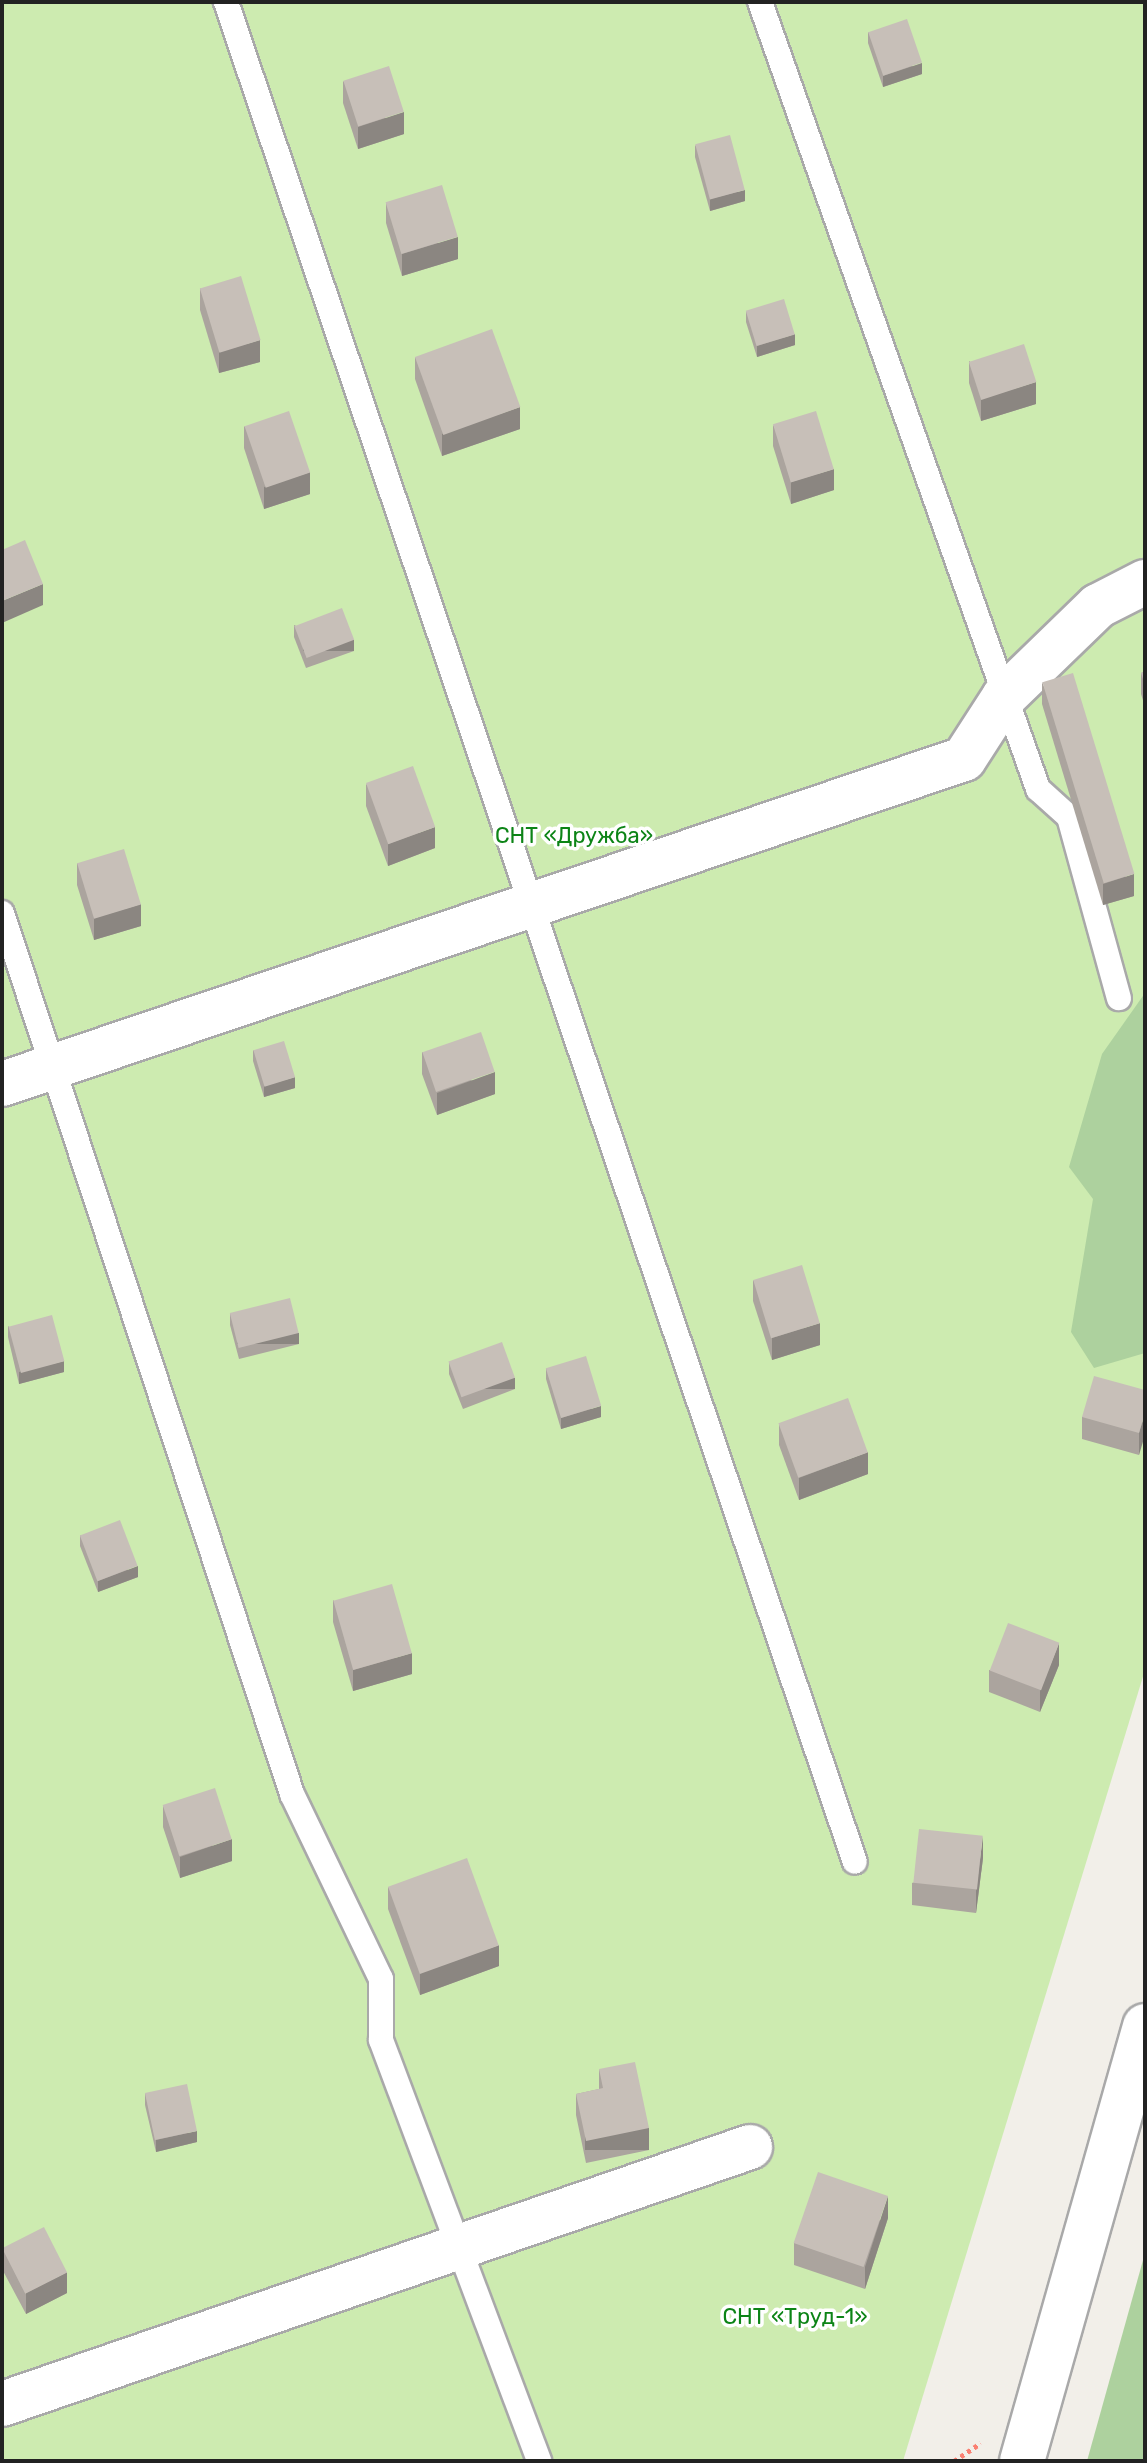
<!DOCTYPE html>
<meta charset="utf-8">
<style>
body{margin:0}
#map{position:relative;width:1147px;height:2463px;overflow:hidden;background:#f2efe9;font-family:Rubik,sans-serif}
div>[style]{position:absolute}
.grass>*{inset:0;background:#cdebb0}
.forest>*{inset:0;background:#add19e}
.path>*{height:5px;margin-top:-2.5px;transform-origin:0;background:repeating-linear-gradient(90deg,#fa8072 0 4px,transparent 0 8px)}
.roads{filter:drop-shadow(2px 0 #a9a9a9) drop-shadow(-2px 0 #a9a9a9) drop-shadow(0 2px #a9a9a9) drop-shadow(0 -2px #a9a9a9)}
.service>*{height:24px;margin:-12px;padding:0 12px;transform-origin:12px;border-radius:12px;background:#fff}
.minor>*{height:44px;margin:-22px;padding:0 22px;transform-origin:22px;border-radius:22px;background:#fff}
.wall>*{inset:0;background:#aba49e}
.shaded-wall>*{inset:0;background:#8b8681;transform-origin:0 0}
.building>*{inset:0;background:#c7bfb8;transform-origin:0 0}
span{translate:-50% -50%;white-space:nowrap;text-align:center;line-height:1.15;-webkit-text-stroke:7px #fff;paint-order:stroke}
.park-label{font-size:22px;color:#0c8416}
.frame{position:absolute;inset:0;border:4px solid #222;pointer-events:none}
</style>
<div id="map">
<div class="grass">
<div style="clip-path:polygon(2px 2px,1145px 2px,1145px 1670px,903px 2461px,2px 2461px)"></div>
</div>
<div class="forest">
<div style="clip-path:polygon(1145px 993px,1145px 1353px,1094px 1368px,1071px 1332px,1093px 1199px,1069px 1167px,1102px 1054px)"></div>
<div style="clip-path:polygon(1145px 2253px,1145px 2461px,1087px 2461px)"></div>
</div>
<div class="path">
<div style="left:954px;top:2461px;width:32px;rotate:-34deg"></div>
</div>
<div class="roads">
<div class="service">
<div style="left:226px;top:2px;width:1963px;rotate:71.32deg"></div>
<div style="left:760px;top:2px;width:835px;rotate:70.54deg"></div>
<div style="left:1038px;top:789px;width:42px;rotate:42.1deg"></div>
<div style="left:1069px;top:817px;width:188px;rotate:74.6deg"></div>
<div style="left:2px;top:913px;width:928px;rotate:71.78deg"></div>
<div style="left:292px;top:1794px;width:205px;rotate:64.3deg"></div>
<div style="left:381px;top:1979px;width:61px;rotate:90deg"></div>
<div style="left:381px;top:2040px;width:450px;rotate:69.4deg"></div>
</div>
<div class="minor">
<div style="left:2px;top:1084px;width:1015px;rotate:-18.67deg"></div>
<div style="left:964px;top:759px;width:74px;rotate:-57.2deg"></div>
<div style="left:1004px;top:697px;width:131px;rotate:-44.1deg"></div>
<div style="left:1098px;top:606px;width:53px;rotate:-27.1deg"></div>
<div style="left:2px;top:2404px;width:791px;rotate:-18.96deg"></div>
<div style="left:1022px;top:2461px;width:452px;rotate:-74.2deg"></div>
</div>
</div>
<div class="wall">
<div style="clip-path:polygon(868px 32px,922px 74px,883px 87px,868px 43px)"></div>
<div style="clip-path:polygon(343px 81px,404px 134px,358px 149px,343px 103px)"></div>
<div style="clip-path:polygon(695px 145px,745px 201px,710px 211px,695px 157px)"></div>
<div style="clip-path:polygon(386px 202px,458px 259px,402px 276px,386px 223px)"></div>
<div style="clip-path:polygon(200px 288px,260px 362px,219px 373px,200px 310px)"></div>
<div style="clip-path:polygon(746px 311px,795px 345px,757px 357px,746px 322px)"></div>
<div style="clip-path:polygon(415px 357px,520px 429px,442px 456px,415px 379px)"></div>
<div style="clip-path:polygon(969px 361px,1036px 404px,981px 421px,969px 383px)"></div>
<div style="clip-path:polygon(773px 425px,834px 490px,791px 504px,773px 446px)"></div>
<div style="clip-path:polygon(244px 426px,310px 494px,264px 509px,244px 448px)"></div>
<div style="clip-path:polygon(294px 625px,354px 651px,306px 668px,294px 637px)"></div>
<div style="clip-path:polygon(1145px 671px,1145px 707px,1141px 694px,1141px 673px)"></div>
<div style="clip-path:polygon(1042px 682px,1134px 896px,1103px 905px,1042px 704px)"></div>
<div style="clip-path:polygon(366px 784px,435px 848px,388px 866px,366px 806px)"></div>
<div style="clip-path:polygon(77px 863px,141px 926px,94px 940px,77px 885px)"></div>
<div style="clip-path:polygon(253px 1050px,295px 1088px,264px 1097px,253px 1061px)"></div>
<div style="clip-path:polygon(422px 1052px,495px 1094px,437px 1115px,422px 1074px)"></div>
<div style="clip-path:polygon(753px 1280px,820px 1345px,772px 1360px,753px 1301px)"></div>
<div style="clip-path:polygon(230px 1313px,299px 1344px,239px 1359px,230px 1325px)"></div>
<div style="clip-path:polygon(8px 1326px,64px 1372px,19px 1384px,8px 1337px)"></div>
<div style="clip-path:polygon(449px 1362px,515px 1389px,463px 1409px,449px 1374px)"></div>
<div style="clip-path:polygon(546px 1368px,601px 1417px,561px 1429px,546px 1379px)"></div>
<div style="clip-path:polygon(1145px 1390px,1139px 1455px,1082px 1439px,1082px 1417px)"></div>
<div style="clip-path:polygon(779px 1424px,868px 1474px,799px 1500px,779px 1445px)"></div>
<div style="clip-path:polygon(80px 1535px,138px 1577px,98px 1592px,80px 1546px)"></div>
<div style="clip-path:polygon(333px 1600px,412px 1674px,353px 1691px,333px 1622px)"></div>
<div style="clip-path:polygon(1059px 1665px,1040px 1712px,989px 1692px,989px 1670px)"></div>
<div style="clip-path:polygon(163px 1806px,232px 1861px,180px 1878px,163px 1827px)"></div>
<div style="clip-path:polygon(983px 1858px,976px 1913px,912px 1905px,912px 1883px)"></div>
<div style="clip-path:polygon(388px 1887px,499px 1966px,420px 1995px,388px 1909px)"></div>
<div style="clip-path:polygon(599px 2069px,649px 2150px,586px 2163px,576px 2115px,576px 2094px,599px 2089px)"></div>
<div style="clip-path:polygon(145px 2093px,197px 2142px,156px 2152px,145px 2105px)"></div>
<div style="clip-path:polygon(888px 2218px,865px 2289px,794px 2265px,794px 2243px)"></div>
<div style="clip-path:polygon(2px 2247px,67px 2293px,26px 2314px,2px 2269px)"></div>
</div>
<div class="shaded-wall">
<div style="clip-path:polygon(922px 63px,922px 74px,883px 87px,883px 76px)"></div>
<div style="clip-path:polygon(404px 112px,404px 134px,358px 149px,358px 127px)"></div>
<div style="clip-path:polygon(745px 190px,745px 201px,710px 211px,710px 199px)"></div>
<div style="clip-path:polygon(458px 237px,458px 259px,402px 276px,402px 254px)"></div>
<div style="clip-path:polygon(795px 334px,795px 345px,757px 357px,757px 346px)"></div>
<div style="clip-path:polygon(260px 340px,260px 362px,219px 373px,219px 352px)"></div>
<div style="clip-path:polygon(1036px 382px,1036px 404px,981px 421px,981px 399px)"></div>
<div style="clip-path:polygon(520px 407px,520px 429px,442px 456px,442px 434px)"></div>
<div style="clip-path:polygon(834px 469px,834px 490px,791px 504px,791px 482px)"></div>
<div style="clip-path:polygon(310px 472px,310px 494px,264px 509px,264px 487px)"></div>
<div style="clip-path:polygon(43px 584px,43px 605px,2px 623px,2px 601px)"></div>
<div style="left:354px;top:640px;width:11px;height:51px;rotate:90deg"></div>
<div style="clip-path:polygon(435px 827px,435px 848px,388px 866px,388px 844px)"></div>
<div style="clip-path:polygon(1134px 874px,1134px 896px,1103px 905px,1103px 884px)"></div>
<div style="clip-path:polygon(141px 904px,141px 926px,94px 940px,94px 918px)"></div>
<div style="clip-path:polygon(495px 1072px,495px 1094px,437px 1115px,437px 1093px)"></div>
<div style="clip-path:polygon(295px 1077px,295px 1088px,264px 1097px,264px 1086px)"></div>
<div style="clip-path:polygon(820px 1323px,820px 1345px,772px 1360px,772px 1338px)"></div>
<div style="left:299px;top:1333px;width:11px;height:62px;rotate:90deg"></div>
<div style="clip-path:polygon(64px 1361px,64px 1372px,19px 1384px,19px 1372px)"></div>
<div style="left:515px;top:1378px;width:11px;height:56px;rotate:90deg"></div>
<div style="clip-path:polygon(601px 1406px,601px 1417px,561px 1429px,561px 1418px)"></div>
<div style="clip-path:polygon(1145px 1413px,1145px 1435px,1139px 1455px,1139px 1433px)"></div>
<div style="clip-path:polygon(868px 1452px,868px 1474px,799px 1500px,799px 1478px)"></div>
<div style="clip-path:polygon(138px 1566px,138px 1577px,98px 1592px,98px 1581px)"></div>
<div style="clip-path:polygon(1059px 1643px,1059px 1665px,1040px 1712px,1040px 1691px)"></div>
<div style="clip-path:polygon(412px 1653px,412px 1674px,353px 1691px,353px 1670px)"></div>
<div style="clip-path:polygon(983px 1836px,983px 1858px,976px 1913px,976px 1891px)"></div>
<div style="clip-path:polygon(232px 1839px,232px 1861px,180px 1878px,180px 1857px)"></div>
<div style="clip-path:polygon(499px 1945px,499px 1966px,420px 1995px,420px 1973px)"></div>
<div style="left:649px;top:2128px;width:22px;height:64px;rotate:90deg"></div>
<div style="clip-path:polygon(197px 2131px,197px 2142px,156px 2152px,156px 2140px)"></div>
<div style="clip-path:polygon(888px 2196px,888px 2218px,865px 2289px,865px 2267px)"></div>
<div style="clip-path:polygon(67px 2272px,67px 2293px,26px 2314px,26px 2293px)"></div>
</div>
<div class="building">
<div style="left:907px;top:19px;width:46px;height:41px;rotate:71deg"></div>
<div style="left:389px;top:66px;width:48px;height:48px;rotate:72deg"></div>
<div style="left:730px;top:135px;width:57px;height:36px;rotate:75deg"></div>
<div style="left:442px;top:185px;width:54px;height:59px;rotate:73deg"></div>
<div style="left:241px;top:276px;width:67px;height:43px;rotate:73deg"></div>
<div style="left:784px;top:299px;width:37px;height:40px;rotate:73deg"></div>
<div style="left:492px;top:329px;width:83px;height:82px;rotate:70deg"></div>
<div style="left:1024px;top:344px;width:40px;height:58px;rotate:72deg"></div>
<div style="left:289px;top:411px;width:65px;height:47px;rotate:71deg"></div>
<div style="left:816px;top:411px;width:61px;height:45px;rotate:73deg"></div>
<div style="clip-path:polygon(25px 540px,43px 584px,2px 601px,2px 550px)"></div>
<div style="left:342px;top:608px;width:34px;height:51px;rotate:69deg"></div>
<div style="clip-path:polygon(1145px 671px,1145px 685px,1141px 673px)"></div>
<div style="left:1073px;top:673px;width:210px;height:32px;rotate:73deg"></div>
<div style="left:413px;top:766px;width:65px;height:50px;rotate:70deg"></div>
<div style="left:124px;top:849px;width:58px;height:49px;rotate:73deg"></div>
<div style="left:481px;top:1032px;width:42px;height:62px;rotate:71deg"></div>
<div style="left:284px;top:1041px;width:38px;height:32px;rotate:73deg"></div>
<div style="left:802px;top:1265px;width:61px;height:51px;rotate:73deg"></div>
<div style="left:290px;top:1298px;width:36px;height:62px;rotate:76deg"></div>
<div style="left:52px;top:1315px;width:48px;height:45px;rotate:75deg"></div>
<div style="left:502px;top:1342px;width:38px;height:57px;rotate:70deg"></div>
<div style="left:586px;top:1356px;width:52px;height:42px;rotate:73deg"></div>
<div style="clip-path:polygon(1094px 1376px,1145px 1390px,1145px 1413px,1139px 1433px,1082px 1417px)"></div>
<div style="left:848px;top:1398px;width:58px;height:74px;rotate:70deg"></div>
<div style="left:120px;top:1520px;width:49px;height:43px;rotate:69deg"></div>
<div style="left:392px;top:1584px;width:72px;height:61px;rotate:74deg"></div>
<div style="left:1008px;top:1623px;width:55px;height:51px;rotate:21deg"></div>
<div style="left:215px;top:1788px;width:54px;height:55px;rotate:72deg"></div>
<div style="left:919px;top:1829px;width:64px;height:54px;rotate:6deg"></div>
<div style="left:467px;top:1858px;width:93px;height:84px;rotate:70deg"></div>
<div style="clip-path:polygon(635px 2062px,649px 2128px,586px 2141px,576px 2094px,603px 2088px,599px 2069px)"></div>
<div style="left:187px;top:2084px;width:48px;height:43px;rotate:78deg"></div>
<div style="left:818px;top:2172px;width:74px;height:75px;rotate:19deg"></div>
<div style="left:44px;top:2227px;width:51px;height:47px;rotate:63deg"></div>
</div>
<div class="park-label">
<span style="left:574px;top:836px">СНТ «Дружба»</span>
<span style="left:795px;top:2317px">СНТ «Труд-1»</span>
</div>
<div class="frame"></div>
</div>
